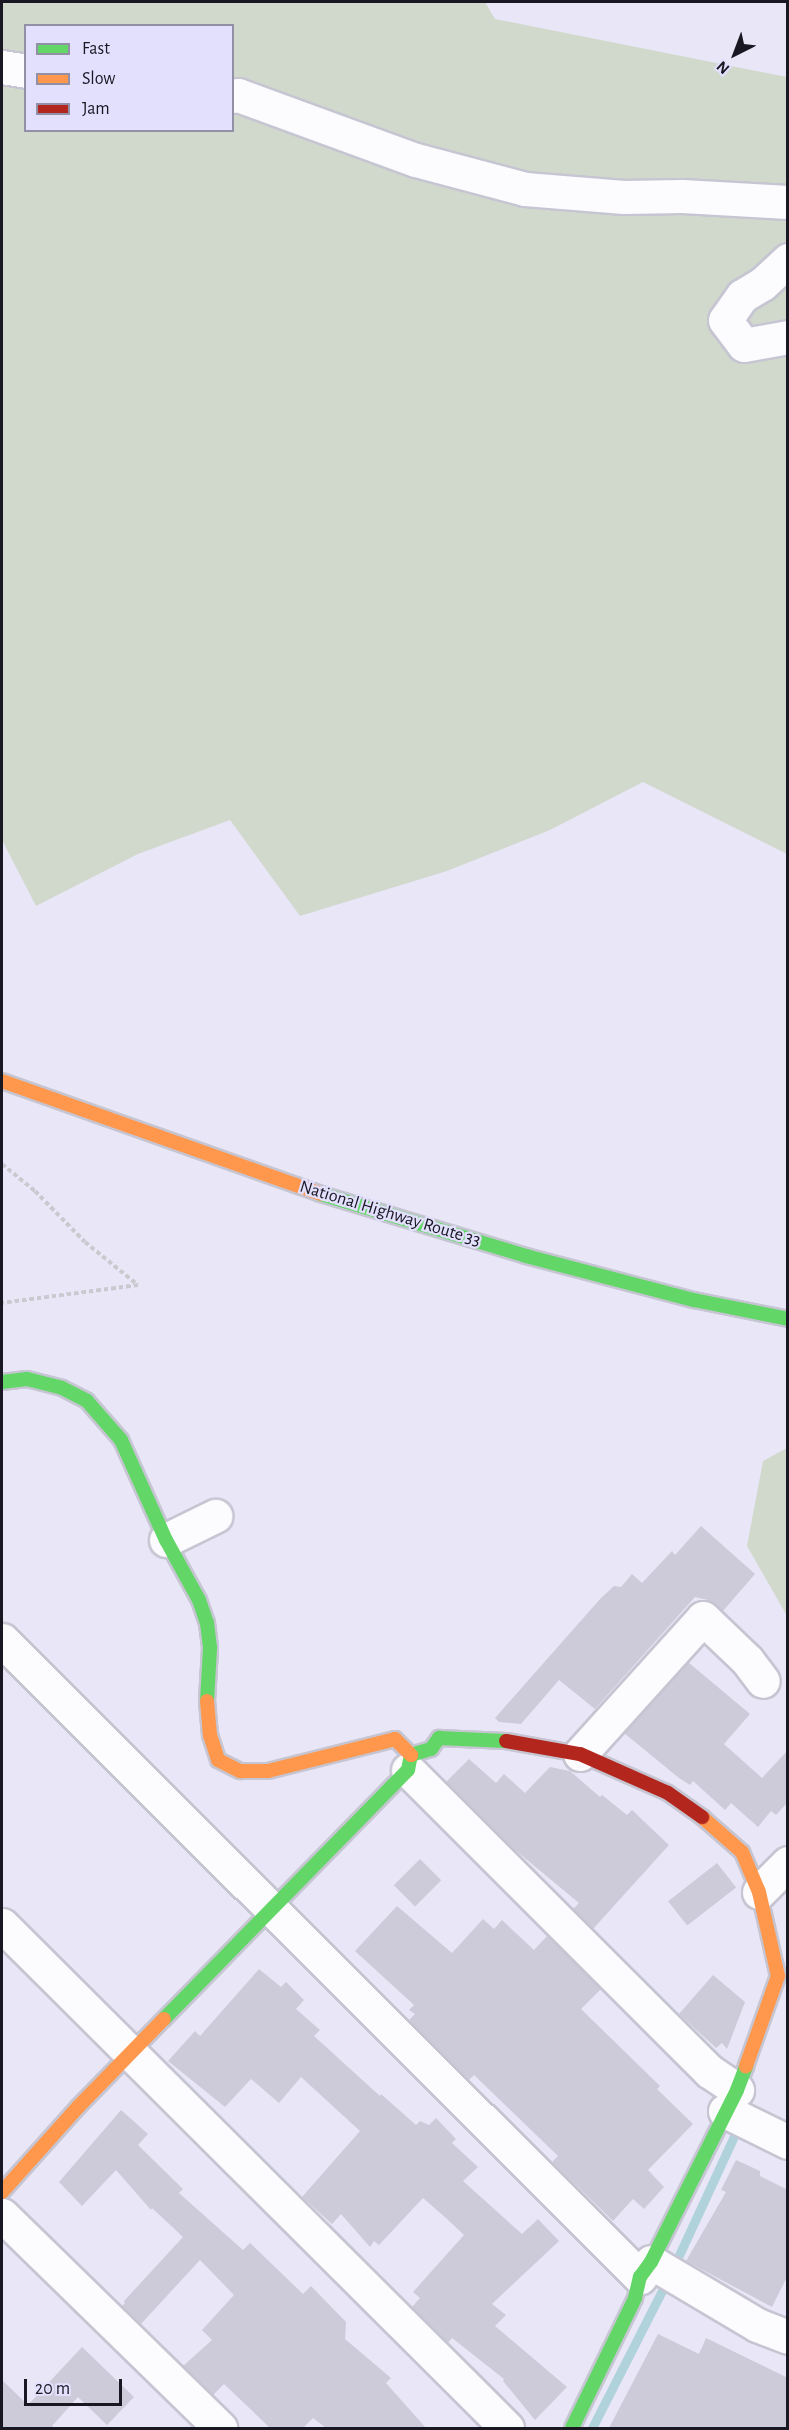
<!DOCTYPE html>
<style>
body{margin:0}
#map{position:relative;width:789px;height:2430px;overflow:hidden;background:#e9e7f7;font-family:"Alegreya Sans",sans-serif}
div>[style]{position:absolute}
.green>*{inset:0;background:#d1d9cd}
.stream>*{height:9px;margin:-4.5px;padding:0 4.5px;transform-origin:4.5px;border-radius:4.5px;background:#b0d2db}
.building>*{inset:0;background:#cdcbd9;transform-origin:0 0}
.path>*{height:4px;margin-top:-2px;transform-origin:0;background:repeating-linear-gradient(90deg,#cac9cf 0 4.5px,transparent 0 7.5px)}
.roads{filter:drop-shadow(2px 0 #c6c5d2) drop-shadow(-2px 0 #c6c5d2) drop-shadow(0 2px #c6c5d2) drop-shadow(0 -2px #c6c5d2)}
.street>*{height:33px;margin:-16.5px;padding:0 16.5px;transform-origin:16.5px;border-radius:16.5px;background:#fcfbfe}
.fast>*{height:14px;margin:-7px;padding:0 7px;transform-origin:7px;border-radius:7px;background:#63d668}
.slow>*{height:14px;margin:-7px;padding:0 7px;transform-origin:7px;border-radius:7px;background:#ff974d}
.jam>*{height:14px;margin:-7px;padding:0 7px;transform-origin:7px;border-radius:7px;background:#b3261e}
span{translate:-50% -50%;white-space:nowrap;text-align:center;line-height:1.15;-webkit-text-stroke:4.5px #e3e0fe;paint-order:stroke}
.street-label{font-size:18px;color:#191722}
.frame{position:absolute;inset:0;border:3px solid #191722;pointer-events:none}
.legend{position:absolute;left:24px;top:24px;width:210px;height:108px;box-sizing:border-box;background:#e3e0fe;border:2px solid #9290a6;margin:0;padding:8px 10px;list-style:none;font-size:18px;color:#191722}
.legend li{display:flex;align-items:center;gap:12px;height:30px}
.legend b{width:30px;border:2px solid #9290a6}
.north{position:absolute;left:705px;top:24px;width:60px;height:60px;-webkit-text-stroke:4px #e3e0fe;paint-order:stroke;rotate:222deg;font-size:16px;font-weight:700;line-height:24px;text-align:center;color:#191722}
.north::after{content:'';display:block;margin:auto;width:21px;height:27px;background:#191722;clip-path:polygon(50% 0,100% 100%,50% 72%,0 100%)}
.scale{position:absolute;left:24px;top:2379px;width:98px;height:27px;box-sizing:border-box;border:3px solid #191722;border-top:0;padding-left:8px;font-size:18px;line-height:21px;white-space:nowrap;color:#191722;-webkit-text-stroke:4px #e3e0fe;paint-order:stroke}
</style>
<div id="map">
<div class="green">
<div style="clip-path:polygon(evenodd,2px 2px,485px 2px,495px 19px,787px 77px,787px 854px,643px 782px,550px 830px,447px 871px,300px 916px,230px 820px,138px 854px,36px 906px,2px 840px,2px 2px,26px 26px,232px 26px,232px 130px,26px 130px,26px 26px)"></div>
<div style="clip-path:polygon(787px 1448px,787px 1616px,747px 1546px,763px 1461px)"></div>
</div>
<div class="stream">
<div style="left:592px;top:2428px;width:167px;rotate:-63deg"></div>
<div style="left:668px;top:2279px;width:172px;rotate:-65.2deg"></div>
</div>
<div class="building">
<div style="clip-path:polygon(701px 1526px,755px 1574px,723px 1611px,708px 1600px,695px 1597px,595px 1709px,559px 1680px,521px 1724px,499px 1722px,495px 1718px,601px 1598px,614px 1586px,621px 1587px,632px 1574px,642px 1583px,672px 1551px,675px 1555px)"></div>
<div style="clip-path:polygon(688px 1662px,750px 1714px,724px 1744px,762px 1778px,788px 1750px,788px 1802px,776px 1815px,771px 1811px,758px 1827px,731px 1803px,725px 1810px,693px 1781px,690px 1785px,679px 1778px,624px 1733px)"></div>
<div style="clip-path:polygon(469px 1759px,496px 1783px,504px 1774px,525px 1793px,550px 1767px,570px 1771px,600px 1797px,602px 1795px,627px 1815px,632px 1810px,669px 1845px,593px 1929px,573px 1909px,579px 1903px,509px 1845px,446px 1782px)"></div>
<div style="left:420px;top:1859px;width:30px;height:37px;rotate:45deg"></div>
<div style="left:717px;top:1863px;width:31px;height:62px;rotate:52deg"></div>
<div style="clip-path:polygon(397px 1906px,452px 1953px,483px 1919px,494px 1929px,502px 1920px,534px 1950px,547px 1936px,601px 1989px,581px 2009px,660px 2086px,657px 2089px,693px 2124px,648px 2170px,664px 2187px,644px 2209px,633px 2199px,613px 2221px,552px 2162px,558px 2156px,474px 2075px,469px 2080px,409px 2020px,415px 2014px,409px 2010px,414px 2005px,355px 1951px)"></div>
<div style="clip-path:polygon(259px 1969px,281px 1987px,286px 1982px,304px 2000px,296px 2009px,320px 2030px,314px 2036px,380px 2096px,381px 2094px,416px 2125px,420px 2121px,429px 2125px,436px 2118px,456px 2139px,452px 2143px,478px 2167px,463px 2181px,522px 2234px,538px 2219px,559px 2241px,492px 2304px,506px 2315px,495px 2326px,567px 2387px,535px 2420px,503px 2381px,504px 2379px,452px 2338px,448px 2343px,412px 2307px,420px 2298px,413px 2292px,464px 2235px,446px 2218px,423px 2198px,379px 2245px,374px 2241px,370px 2247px,341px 2214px,332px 2224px,302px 2197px,360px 2131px,301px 2077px,279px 2103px,251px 2079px,225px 2107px,168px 2061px,195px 2031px,200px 2036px)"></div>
<div style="clip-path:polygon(713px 1975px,745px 2002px,727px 2049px,722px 2043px,716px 2048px,679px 2014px)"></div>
<div style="clip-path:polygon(121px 2110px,148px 2134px,138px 2145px,183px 2189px,179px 2193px,243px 2250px,250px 2243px,303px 2294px,311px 2286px,346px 2322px,345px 2339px,391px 2378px,386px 2383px,426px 2428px,326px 2428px,313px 2418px,303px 2428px,270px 2428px,224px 2384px,213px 2395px,183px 2366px,212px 2340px,202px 2330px,234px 2295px,200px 2260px,141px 2324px,122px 2306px,125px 2303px,124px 2301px,183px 2237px,152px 2208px,151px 2210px,116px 2170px,82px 2206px,59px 2182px)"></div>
<div style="clip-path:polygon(736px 2160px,760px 2171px,760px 2176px,788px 2190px,788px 2275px,772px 2307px,686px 2261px,726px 2192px,721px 2190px)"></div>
<div style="clip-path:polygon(658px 2334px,699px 2354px,706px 2338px,788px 2378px,788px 2428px,609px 2428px)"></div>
<div style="clip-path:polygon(82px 2347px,134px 2397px,107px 2425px,78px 2397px,52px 2426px,55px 2428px,2px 2428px,2px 2380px,28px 2405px)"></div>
</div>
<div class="path">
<div style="left:2px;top:1164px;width:43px;rotate:39.3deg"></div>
<div style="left:35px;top:1191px;width:71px;rotate:45.6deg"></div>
<div style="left:85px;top:1242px;width:68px;rotate:39.1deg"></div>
<div style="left:138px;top:1285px;width:137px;rotate:172.5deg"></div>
</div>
<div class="roads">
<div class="street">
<div style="left:2px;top:67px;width:24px;rotate:9deg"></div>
<div style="left:232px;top:96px;width:6px;rotate:-9deg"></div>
<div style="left:238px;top:95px;width:189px;rotate:20.1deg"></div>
<div style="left:416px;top:160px;width:113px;rotate:14.9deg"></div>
<div style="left:525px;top:189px;width:99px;rotate:4.6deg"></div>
<div style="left:624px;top:197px;width:58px;rotate:-1deg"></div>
<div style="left:682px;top:196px;width:106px;rotate:3.2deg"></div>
<div style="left:788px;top:260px;width:35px;rotate:137deg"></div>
<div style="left:762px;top:284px;width:23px;rotate:149deg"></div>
<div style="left:742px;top:296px;width:29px;rotate:125deg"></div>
<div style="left:725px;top:320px;width:31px;rotate:53deg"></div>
<div style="left:744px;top:345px;width:45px;rotate:-10.3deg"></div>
<div style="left:166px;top:1540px;width:55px;rotate:-26.1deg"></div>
<div style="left:2px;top:1640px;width:902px;rotate:44.96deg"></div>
<div style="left:580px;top:1754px;width:183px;rotate:-47.9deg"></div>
<div style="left:703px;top:1618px;width:61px;rotate:43.7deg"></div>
<div style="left:747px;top:1660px;width:26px;rotate:53deg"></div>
<div style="left:408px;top:1770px;width:426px;rotate:45deg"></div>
<div style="left:709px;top:2071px;width:34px;rotate:34deg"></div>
<div style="left:759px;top:1892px;width:41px;rotate:-45deg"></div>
<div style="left:2px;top:1925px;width:713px;rotate:44.89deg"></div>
<div style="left:725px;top:2111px;width:70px;rotate:26.2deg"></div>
<div style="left:2px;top:2215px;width:305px;rotate:44.3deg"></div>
<div style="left:651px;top:2262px;width:123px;rotate:30.7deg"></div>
<div style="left:757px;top:2325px;width:33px;rotate:21deg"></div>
</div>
<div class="fast">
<div style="left:321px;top:1194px;width:214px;rotate:16.8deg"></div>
<div style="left:526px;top:1256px;width:174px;rotate:14.7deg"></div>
<div style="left:694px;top:1300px;width:96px;rotate:11.4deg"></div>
<div style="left:2px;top:1382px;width:25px;rotate:-7deg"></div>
<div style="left:27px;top:1379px;width:36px;rotate:14deg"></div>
<div style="left:62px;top:1388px;width:28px;rotate:27deg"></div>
<div style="left:87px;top:1401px;width:52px;rotate:48.9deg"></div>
<div style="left:121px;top:1440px;width:110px;rotate:65.8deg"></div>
<div style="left:166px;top:1540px;width:68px;rotate:61.2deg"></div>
<div style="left:199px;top:1600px;width:24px;rotate:71deg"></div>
<div style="left:207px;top:1623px;width:25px;rotate:83deg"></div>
<div style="left:210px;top:1648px;width:53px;rotate:93.2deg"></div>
<div style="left:164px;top:2019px;width:349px;rotate:-45.6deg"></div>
<div style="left:408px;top:1770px;width:15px;rotate:-79deg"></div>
<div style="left:411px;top:1755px;width:21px;rotate:-17deg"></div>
<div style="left:431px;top:1749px;width:14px;rotate:-54deg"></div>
<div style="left:439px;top:1738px;width:67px;rotate:2.6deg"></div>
<div style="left:572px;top:2428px;width:144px;rotate:-64.1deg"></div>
<div style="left:635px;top:2298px;width:22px;rotate:-77deg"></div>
<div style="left:640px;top:2277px;width:19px;rotate:-54deg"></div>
<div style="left:651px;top:2262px;width:192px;rotate:-63.4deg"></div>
<div style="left:737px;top:2090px;width:26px;rotate:-69deg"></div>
</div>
<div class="slow">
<div style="left:2px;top:1081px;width:338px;rotate:19.5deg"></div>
<div style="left:207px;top:1701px;width:34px;rotate:85deg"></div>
<div style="left:210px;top:1735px;width:26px;rotate:72deg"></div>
<div style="left:218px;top:1760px;width:25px;rotate:27deg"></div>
<div style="left:240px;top:1771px;width:28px"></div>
<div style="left:268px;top:1771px;width:131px;rotate:-14.1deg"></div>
<div style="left:395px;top:1739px;width:23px;rotate:45deg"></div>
<div style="left:702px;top:1817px;width:53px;rotate:41.2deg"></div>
<div style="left:742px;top:1852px;width:43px;rotate:67deg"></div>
<div style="left:759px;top:1892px;width:86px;rotate:77.3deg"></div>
<div style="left:778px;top:1976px;width:96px;rotate:109.6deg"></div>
<div style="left:2px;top:2192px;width:114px;rotate:-48.2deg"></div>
<div style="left:78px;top:2107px;width:123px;rotate:-45.7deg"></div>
</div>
<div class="jam">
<div style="left:506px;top:1741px;width:75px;rotate:10deg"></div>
<div style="left:580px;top:1754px;width:96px;rotate:23.9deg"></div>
<div style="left:668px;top:1793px;width:42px;rotate:35.2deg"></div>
</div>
</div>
<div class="street-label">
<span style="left:390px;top:1214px;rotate:17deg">National Highway Route 33</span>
</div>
<div class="frame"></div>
<ul class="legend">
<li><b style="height:8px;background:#63d668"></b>Fast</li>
<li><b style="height:8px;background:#ff974d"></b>Slow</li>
<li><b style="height:8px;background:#b3261e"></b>Jam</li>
</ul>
<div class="north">N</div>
<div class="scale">20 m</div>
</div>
